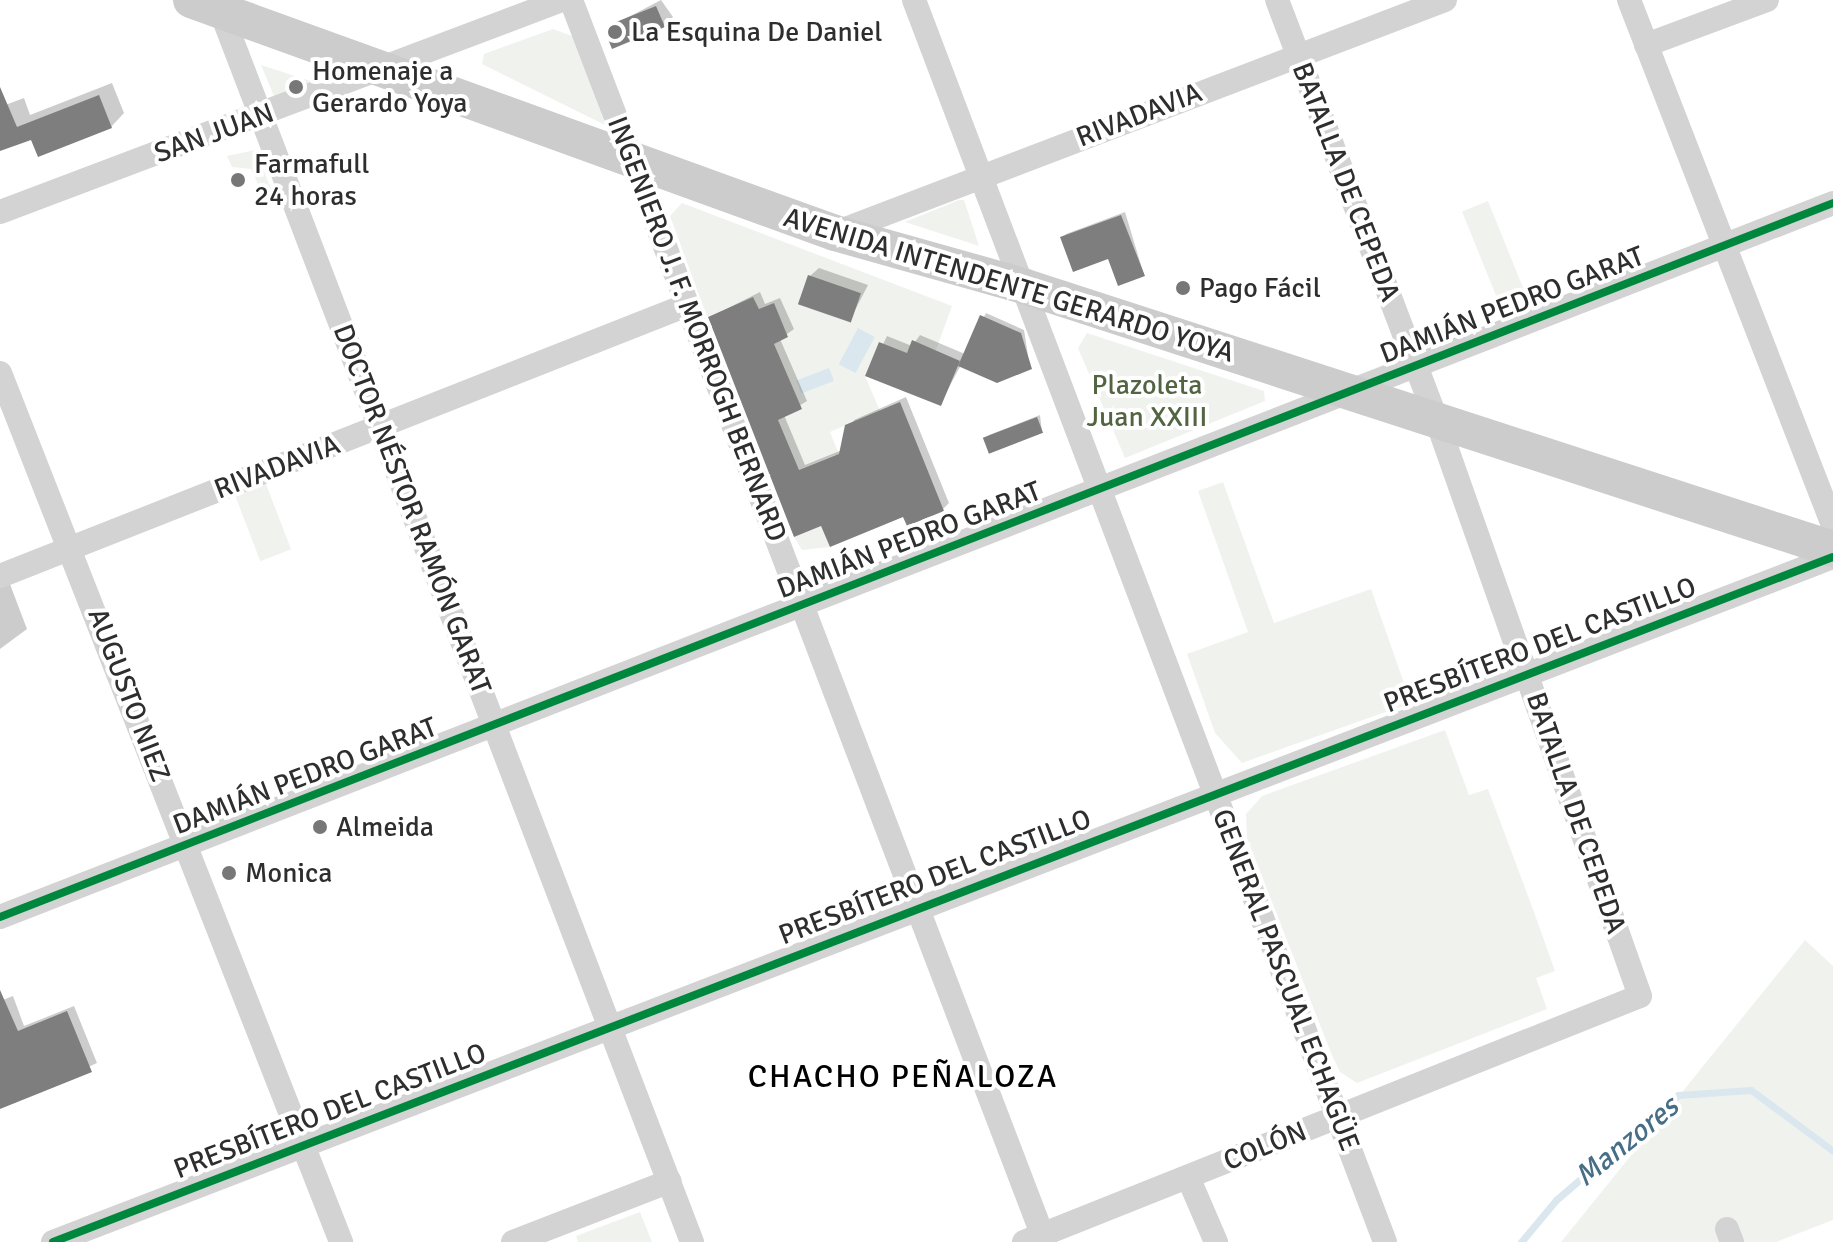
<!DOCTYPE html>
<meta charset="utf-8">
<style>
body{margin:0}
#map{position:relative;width:1833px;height:1242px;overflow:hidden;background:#fff;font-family:Signika,sans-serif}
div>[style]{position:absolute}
.green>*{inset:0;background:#f0f3ed;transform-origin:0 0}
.water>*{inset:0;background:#dbe7ee;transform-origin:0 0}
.shadow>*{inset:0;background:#0003}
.stream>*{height:7px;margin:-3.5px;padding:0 3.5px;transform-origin:3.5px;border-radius:3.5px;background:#dbe7ee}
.building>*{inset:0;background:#7e7e7e;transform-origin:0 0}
.street>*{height:24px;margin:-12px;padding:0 12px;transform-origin:12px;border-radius:12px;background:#d3d3d3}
.secondary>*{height:36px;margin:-18px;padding:0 18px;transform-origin:18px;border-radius:18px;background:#ccc}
.cycleway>*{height:8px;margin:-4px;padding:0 4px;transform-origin:4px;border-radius:4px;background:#00873e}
.dots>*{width:22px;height:22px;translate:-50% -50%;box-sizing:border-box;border:4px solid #fff;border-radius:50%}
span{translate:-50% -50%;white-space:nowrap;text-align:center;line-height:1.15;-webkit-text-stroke:8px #fff;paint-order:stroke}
.poi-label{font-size:28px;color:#2e2e2e}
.left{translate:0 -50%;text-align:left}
.street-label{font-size:28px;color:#2e2e2e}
.park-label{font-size:28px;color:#526441}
.water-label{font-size:30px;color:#466e86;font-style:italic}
.quarter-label{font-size:32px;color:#000;letter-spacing:2px}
</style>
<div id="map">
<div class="green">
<div style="clip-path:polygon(553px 29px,575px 37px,605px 125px,482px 64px,484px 54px)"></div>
<div style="clip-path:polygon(261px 65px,329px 87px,278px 106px)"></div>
<div style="clip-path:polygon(255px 150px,273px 193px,264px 197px,251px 169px,232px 167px,227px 156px)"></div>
<div style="clip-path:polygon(964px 200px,979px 246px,905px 222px,959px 200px)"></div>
<div style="left:1488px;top:201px;width:100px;height:28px;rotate:68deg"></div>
<div style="clip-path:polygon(evenodd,682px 203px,952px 306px,936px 350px,912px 341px,907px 353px,879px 342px,865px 376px,880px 411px,830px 432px,838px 452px,871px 437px,892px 487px,834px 455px,798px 470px,778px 420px,802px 409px,774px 344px,788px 337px,774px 303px,759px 309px,753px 297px,707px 317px,670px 216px,682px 203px,860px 293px,851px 322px,799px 304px,860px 293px)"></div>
<div style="clip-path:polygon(1087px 333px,1264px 391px,1265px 401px,1125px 458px,1078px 348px)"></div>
<div style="clip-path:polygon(1223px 482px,1274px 623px,1371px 589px,1411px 703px,1242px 763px,1215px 733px,1187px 654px,1248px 632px,1198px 491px)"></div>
<div style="left:266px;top:484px;width:70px;height:33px;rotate:69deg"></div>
<div style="clip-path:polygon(821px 526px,830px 547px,802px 550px,794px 537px)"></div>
<div style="clip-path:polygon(1445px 730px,1469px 795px,1488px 789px,1534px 912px,1555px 971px,1536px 978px,1547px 1009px,1357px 1083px,1340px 1072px,1331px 1053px,1247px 838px,1246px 814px,1262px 796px)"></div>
<div style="clip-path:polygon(1805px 940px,1833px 966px,1833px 1220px,1776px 1242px,1561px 1242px)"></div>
<div style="clip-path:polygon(640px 1212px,652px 1242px,578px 1242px,576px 1236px)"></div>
</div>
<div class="water">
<div style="left:858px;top:328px;width:19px;height:41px;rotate:28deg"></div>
<div style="left:829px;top:368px;width:14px;height:35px;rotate:69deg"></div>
</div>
<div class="shadow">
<div style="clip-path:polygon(661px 0,673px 17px,664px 26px,613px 25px)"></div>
<div style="clip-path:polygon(112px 83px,124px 113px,111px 127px,32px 137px,0 149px,0 107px,24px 98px,30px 115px)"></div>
<div style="clip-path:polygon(1125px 212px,1144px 275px,1062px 238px,1066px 234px)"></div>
<div style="clip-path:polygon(819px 268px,868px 285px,850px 320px,810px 276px)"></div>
<div style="clip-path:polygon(760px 292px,765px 304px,780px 298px,794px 329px,780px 339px,807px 401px,784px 415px,805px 465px,842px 450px,854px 420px,906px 397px,949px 503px,942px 510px,822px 523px,710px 317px)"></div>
<div style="clip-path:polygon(986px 313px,1024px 330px,1030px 368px,961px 365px,940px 404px,868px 375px,887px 336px,912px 346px,920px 335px,965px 354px)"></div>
<div style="clip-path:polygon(1040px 415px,1042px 432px,985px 439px,989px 435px)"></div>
<div style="clip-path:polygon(8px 579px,27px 629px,0 649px,0 582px)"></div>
<div style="clip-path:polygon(13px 996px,24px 1026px,74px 1006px,97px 1063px,0 1107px,0 1001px)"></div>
</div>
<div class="stream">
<div style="left:1521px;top:1242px;width:55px;rotate:-50.2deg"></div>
<div style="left:1556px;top:1200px;width:161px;rotate:-40.7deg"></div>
<div style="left:1678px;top:1095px;width:73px;rotate:-3.9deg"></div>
<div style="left:1751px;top:1090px;width:102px;rotate:36.6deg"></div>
</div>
<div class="building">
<div style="clip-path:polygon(656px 6px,665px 27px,612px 49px,606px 34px,611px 24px)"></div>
<div style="clip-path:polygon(0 87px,17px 127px,99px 95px,112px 128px,38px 157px,31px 140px,0 151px)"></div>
<div style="clip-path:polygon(1121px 215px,1145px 276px,1118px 286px,1108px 259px,1073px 272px,1060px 237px)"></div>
<div style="left:808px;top:275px;width:56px;height:31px;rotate:19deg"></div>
<div style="clip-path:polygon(753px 297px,759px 309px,774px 303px,788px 337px,774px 344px,802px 409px,778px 420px,799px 470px,839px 454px,845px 425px,900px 402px,944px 511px,907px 526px,903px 517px,830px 547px,821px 526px,794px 537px,708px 317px)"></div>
<div style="clip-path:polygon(980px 315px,1021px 333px,1032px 369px,997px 383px,958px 366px)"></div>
<div style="clip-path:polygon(912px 340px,960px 361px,941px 406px,865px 376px,879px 342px,907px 353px)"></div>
<div style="left:1037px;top:417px;width:17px;height:58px;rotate:69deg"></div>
<div style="clip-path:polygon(0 990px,18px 1031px,67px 1011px,92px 1072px,0 1109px)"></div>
</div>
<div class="street">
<div style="left:571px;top:0;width:1329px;rotate:69.11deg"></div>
<div style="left:914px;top:0;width:1328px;rotate:69.23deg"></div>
<div style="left:1629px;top:0;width:563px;rotate:68.77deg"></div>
<div style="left:218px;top:4px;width:1326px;rotate:69.05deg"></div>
<div style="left:1646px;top:45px;width:129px;rotate:-20.4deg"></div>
<div style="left:0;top:212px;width:601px;rotate:-20.67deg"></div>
<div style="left:835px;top:233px;width:653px;rotate:-20.91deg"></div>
<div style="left:0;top:373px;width:934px;rotate:68.57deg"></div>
<div style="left:0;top:576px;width:739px;rotate:-21.53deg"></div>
<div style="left:0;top:917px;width:1967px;rotate:-21.28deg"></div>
<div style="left:1188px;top:1177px;width:71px;rotate:66.7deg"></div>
<div style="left:1727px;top:1229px;width:14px;rotate:69deg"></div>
<div style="left:53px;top:1242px;width:1907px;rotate:-21.05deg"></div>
<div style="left:513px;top:1242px;width:168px;rotate:-21.2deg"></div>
<div style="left:1024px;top:1242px;width:663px;rotate:-21.77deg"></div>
<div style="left:1640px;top:996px;width:610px;rotate:-109.45deg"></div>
<div style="left:1437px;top:421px;width:450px;rotate:-110.8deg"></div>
</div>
<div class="secondary">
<div style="left:191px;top:0;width:685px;rotate:19.89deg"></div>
<div style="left:835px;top:233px;width:195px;rotate:15.7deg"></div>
<div style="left:1023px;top:286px;width:852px;rotate:17.99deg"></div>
</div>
<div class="cycleway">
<div style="left:0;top:917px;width:1967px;rotate:-21.28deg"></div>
<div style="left:53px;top:1242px;width:1907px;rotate:-21.05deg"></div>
</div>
<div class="dots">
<div style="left:615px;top:32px;background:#777"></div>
<div style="left:296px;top:87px;background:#777"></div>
<div style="left:238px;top:180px;background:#777"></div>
<div style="left:1183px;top:288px;background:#777"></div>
<div style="left:320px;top:827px;background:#777"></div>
<div style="left:229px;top:873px;background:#777"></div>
</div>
<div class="poi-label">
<span class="left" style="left:631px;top:32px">La Esquina De Daniel</span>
<span class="left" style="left:312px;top:87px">Homenaje a<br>Gerardo Yoya</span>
<span class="left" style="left:254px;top:180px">Farmafull<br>24 horas</span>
<span class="left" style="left:1199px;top:288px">Pago Fácil</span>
<span class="left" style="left:336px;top:827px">Almeida</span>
<span class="left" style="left:245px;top:873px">Monica</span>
</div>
<div class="street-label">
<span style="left:1139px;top:115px;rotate:-21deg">RIVADAVIA</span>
<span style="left:214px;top:133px;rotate:-20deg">SAN JUAN</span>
<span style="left:1346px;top:182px;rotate:69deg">BATALLA DE CEPEDA</span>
<span style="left:1009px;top:285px;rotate:17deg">AVENIDA INTENDENTE GERARDO YOYA</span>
<span style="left:1512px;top:305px;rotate:-21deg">DAMIÁN PEDRO GARAT</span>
<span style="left:697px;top:329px;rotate:69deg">INGENIERO J. F. MORROGH BERNARD</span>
<span style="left:277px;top:467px;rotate:-21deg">RIVADAVIA</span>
<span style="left:412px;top:509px;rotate:69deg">DOCTOR NÉSTOR RAMÓN GARAT</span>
<span style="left:909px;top:540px;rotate:-21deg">DAMIÁN PEDRO GARAT</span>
<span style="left:1540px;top:645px;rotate:-21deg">PRESBÍTERO DEL CASTILLO</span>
<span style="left:129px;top:695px;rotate:69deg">AUGUSTO NIEZ</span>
<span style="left:305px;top:776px;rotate:-21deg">DAMIÁN PEDRO GARAT</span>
<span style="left:1576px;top:813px;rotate:71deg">BATALLA DE CEPEDA</span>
<span style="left:935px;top:877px;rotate:-21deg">PRESBÍTERO DEL CASTILLO</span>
<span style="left:1286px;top:980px;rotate:69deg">GENERAL PASCUAL ECHAGÜE</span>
<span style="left:330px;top:1111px;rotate:-21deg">PRESBÍTERO DEL CASTILLO</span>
<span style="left:1265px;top:1146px;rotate:-22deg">COLÓN</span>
</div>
<div class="park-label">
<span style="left:1147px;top:401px">Plazoleta<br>Juan XXIII</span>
</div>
<div class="water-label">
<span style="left:1627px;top:1142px;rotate:-39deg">Manzores</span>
</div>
<div class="quarter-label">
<span style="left:903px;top:1077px">CHACHO PEÑALOZA</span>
</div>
</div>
